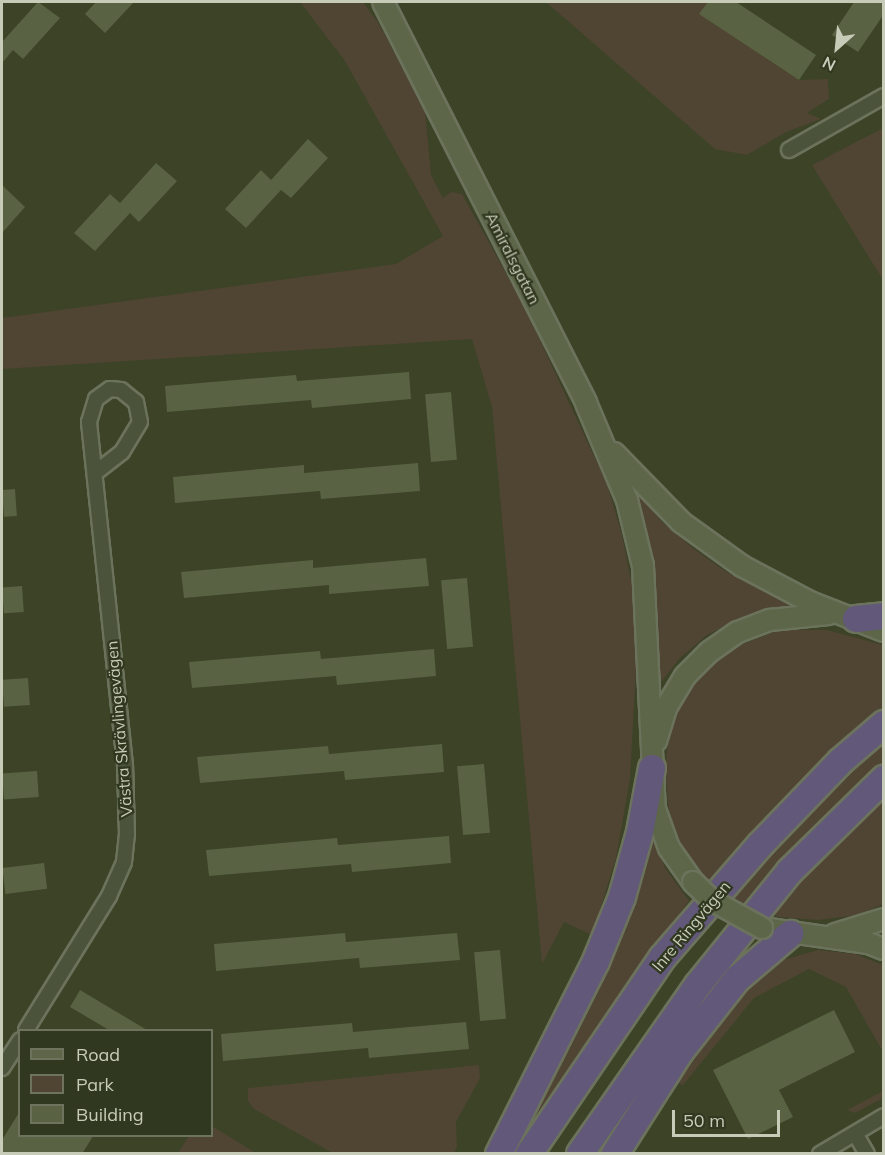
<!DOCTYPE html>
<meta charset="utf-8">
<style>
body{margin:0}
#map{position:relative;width:885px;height:1155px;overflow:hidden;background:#3c4327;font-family:Mulish,sans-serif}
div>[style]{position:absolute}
.green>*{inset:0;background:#4f4532}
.building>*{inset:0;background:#596243;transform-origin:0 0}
.roads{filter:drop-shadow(2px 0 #6c735c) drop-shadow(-2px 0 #6c735c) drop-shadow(0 2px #6c735c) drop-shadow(0 -2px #6c735c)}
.street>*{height:14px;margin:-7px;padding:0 7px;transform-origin:7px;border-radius:7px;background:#4c533b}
.secondary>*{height:20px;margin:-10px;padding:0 10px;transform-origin:10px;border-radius:10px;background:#5d6649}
.highway>*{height:26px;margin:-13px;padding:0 13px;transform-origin:13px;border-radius:13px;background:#625879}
.bridges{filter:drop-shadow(2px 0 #6c735c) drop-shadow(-2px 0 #6c735c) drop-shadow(0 2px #6c735c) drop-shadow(0 -2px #6c735c)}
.secondary-bridge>*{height:20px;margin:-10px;padding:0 10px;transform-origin:10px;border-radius:10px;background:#5d6649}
span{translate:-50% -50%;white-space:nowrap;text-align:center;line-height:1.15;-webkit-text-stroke:4.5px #313820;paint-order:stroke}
.street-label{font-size:16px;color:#c6ccb8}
.frame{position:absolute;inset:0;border:3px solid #c6ccb8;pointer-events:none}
.legend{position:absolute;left:18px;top:1029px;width:195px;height:108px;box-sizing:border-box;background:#313820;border:2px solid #6d735d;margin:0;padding:8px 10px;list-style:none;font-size:18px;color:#c6ccb8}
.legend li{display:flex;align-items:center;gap:12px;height:30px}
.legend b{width:30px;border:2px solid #6d735d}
.north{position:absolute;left:807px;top:18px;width:60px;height:60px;-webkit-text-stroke:4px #313820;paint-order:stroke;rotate:207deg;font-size:16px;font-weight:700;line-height:24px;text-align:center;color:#c6ccb8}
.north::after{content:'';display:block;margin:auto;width:21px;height:27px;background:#c6ccb8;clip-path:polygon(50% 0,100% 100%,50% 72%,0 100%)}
.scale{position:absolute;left:672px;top:1110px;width:108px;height:27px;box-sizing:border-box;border:3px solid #c6ccb8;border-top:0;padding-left:8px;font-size:18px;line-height:21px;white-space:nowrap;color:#c6ccb8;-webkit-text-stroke:4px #313820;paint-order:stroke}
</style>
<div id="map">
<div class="green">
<div style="clip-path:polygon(300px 2px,363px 2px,379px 24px,425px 111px,431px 175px,443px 198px,451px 192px,462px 194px,522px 302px,607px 484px,622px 535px,633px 591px,637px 649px,630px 779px,616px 858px,592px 935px,564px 922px,542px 964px,492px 407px,472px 339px,2px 369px,2px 318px,396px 264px,443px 236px,345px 61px)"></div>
<div style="clip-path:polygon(546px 2px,708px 2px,700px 14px,799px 80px,828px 79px,829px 99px,807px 113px,821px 119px,786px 132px,747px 155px,715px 149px)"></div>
<div style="clip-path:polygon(883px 128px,883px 280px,812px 165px)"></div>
<div style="clip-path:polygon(625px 478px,662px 522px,694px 549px,725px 571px,790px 605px,748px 615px,707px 635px,680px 658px,660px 683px,649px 541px)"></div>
<div style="clip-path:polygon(780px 630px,827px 630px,883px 645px,883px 904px,859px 915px,818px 920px,779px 917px,735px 903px,692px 866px,670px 823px,665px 770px,669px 734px,682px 699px,699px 673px,727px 650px)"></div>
<div style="clip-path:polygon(649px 829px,665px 868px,689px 901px,621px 991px,514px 1153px,501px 1154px)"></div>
<div style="clip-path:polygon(818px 950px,855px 954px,883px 965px,883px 1052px,846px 987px,809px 969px,754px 998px,683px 1085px,673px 1081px,751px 984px,776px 962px)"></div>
<div style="clip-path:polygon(479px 1065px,480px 1078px,456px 1122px,457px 1147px,454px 1153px,333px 1153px,254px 1109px,248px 1101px,248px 1088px)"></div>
<div style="clip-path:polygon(883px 1091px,881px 1099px,855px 1113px,847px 1110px)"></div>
<div style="clip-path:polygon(212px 1126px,256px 1153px,178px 1153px,189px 1136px,212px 1136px)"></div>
</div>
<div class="building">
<div style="clip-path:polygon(38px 2px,60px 18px,23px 59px,13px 50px,2px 63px,2px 42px)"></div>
<div style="clip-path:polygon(96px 2px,134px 2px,105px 33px,85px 14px)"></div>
<div style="clip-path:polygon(708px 2px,736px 2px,816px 55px,799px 80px,699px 14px)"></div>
<div style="clip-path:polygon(854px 2px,884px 2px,884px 14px,858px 52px,832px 35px)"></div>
<div style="clip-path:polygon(308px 139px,328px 158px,291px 198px,281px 190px,246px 228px,225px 209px,261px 170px,271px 180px)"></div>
<div style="clip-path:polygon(156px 163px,177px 181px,139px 222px,130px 213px,95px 251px,74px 233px,110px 194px,120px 203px)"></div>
<div style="clip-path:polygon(2px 185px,25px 207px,2px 233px)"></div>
<div style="clip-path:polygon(409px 372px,411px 399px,312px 408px,311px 400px,167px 412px,165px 386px,296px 375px,297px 381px)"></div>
<div style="left:451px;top:392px;width:68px;height:26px;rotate:85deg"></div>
<div style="clip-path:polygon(418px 463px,420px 491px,321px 499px,320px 491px,175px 503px,173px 477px,304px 465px,304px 473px)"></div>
<div style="left:15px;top:489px;width:27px;height:13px;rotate:86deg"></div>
<div style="clip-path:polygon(426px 558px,429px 586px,329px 594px,329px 585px,184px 598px,181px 572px,313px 560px,313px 568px)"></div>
<div style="left:467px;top:578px;width:69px;height:26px;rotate:85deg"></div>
<div style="left:22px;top:586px;width:26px;height:20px;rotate:86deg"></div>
<div style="clip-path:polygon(434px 649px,436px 676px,337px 685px,336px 676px,192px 688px,189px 662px,320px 651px,321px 659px)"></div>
<div style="left:28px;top:678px;width:27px;height:26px;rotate:86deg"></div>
<div style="clip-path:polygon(442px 744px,444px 772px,345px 780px,344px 771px,200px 783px,197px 757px,328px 746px,329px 754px)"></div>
<div style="left:484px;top:764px;width:69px;height:27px;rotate:85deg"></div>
<div style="left:37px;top:771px;width:26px;height:35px;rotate:86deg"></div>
<div style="clip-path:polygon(449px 836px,451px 863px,352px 872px,351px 864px,209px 876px,206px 850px,337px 838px,338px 845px)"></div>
<div style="left:44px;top:863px;width:26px;height:42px;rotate:83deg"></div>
<div style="clip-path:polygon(345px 933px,346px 942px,457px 933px,460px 960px,360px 968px,359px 958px,216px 971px,214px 944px)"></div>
<div style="left:500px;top:950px;width:69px;height:26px;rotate:85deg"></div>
<div style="clip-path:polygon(80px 990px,147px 1030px,109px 1030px,70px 1007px)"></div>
<div style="clip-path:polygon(834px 1010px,855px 1052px,779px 1090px,793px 1117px,748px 1139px,713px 1070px)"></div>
<div style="clip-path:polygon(466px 1022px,469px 1049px,369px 1058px,368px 1048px,223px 1061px,221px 1034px,352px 1023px,353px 1032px)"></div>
<div style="clip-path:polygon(20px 1111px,20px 1136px,93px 1136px,82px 1154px,2px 1154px,2px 1140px)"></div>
</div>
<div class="roads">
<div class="street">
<div style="left:789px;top:150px;width:109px;rotate:-29.6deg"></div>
<div style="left:26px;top:1030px;width:158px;rotate:-58.2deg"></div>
<div style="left:109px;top:896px;width:37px;rotate:-66deg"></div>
<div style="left:124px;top:862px;width:27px;rotate:-84deg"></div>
<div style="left:127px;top:835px;width:70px;rotate:-91.6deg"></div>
<div style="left:125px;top:765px;width:345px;rotate:-96deg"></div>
<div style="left:89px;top:422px;width:24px;rotate:-73deg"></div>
<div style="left:96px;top:399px;width:17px;rotate:-36deg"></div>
<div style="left:110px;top:389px;width:11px;rotate:5deg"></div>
<div style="left:121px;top:390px;width:19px;rotate:39deg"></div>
<div style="left:136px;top:402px;width:20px;rotate:79deg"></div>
<div style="left:140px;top:422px;width:35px;rotate:121deg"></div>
<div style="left:122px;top:452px;width:33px;rotate:142deg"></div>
<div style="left:2px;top:1068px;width:33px;rotate:-57deg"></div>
<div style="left:856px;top:1135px;width:22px;rotate:60deg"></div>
<div style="left:820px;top:1154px;width:74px;rotate:-30.7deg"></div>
</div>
<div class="secondary">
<div style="left:383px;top:2px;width:449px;rotate:63.1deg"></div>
<div style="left:586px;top:403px;width:105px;rotate:67.1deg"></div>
<div style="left:627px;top:500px;width:68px;rotate:76.4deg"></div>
<div style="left:643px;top:566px;width:243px;rotate:87.2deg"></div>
<div style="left:655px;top:809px;width:41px;rotate:70.3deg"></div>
<div style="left:669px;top:848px;width:42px;rotate:54.8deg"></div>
<div style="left:614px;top:453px;width:96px;rotate:45.8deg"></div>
<div style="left:681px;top:522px;width:75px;rotate:35.8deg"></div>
<div style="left:742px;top:566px;width:77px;rotate:27.9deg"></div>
<div style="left:810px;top:602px;width:79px;rotate:21.4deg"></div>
<div style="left:656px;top:741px;width:37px;rotate:-73deg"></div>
<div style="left:667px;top:706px;width:35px;rotate:-59deg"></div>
<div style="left:685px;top:676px;width:34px;rotate:-45deg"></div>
<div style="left:709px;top:652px;width:35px;rotate:-35deg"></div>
<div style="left:738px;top:632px;width:34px;rotate:-21deg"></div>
<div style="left:770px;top:620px;width:59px;rotate:-5.8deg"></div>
<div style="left:762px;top:928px;width:107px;rotate:8.1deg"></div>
<div style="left:868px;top:943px;width:17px;rotate:21deg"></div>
<div style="left:835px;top:934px;width:51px;rotate:-17deg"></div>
</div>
<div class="highway">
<div style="left:856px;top:619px;width:28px;rotate:-6deg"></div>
<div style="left:499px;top:1154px;width:216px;rotate:-63.3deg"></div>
<div style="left:596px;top:961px;width:69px;rotate:-67.9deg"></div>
<div style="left:622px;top:897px;width:67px;rotate:-74.5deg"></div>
<div style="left:640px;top:832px;width:65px;rotate:-79.4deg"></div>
<div style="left:529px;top:1154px;width:238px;rotate:-55.8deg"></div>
<div style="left:663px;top:957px;width:150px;rotate:-49.1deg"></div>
<div style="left:761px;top:844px;width:115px;rotate:-46.1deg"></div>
<div style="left:841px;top:761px;width:57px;rotate:-40.7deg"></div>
<div style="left:580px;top:1154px;width:206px;rotate:-55.1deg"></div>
<div style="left:698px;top:985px;width:146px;rotate:-51.1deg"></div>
<div style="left:790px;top:871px;width:132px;rotate:-44.4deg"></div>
<div style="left:615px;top:1154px;width:120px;rotate:-57.6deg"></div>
<div style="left:679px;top:1053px;width:94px;rotate:-51.9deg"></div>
<div style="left:737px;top:979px;width:70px;rotate:-40.3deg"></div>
</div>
</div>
<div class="bridges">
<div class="secondary-bridge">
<div style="left:693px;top:882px;width:28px;rotate:44deg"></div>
<div style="left:713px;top:901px;width:56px;rotate:28.9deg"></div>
</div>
</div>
<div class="street-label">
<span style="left:513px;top:258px;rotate:63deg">Amiralsgatan</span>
<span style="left:119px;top:729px;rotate:-95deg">Västra Skrävlingevägen</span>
<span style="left:691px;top:926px;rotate:-50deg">Inre Ringvägen</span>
</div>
<div class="frame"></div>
<ul class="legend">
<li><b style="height:8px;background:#5d6649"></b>Road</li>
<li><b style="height:16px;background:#4f4532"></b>Park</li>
<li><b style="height:16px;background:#596243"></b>Building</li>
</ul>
<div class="north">N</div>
<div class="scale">50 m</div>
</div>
